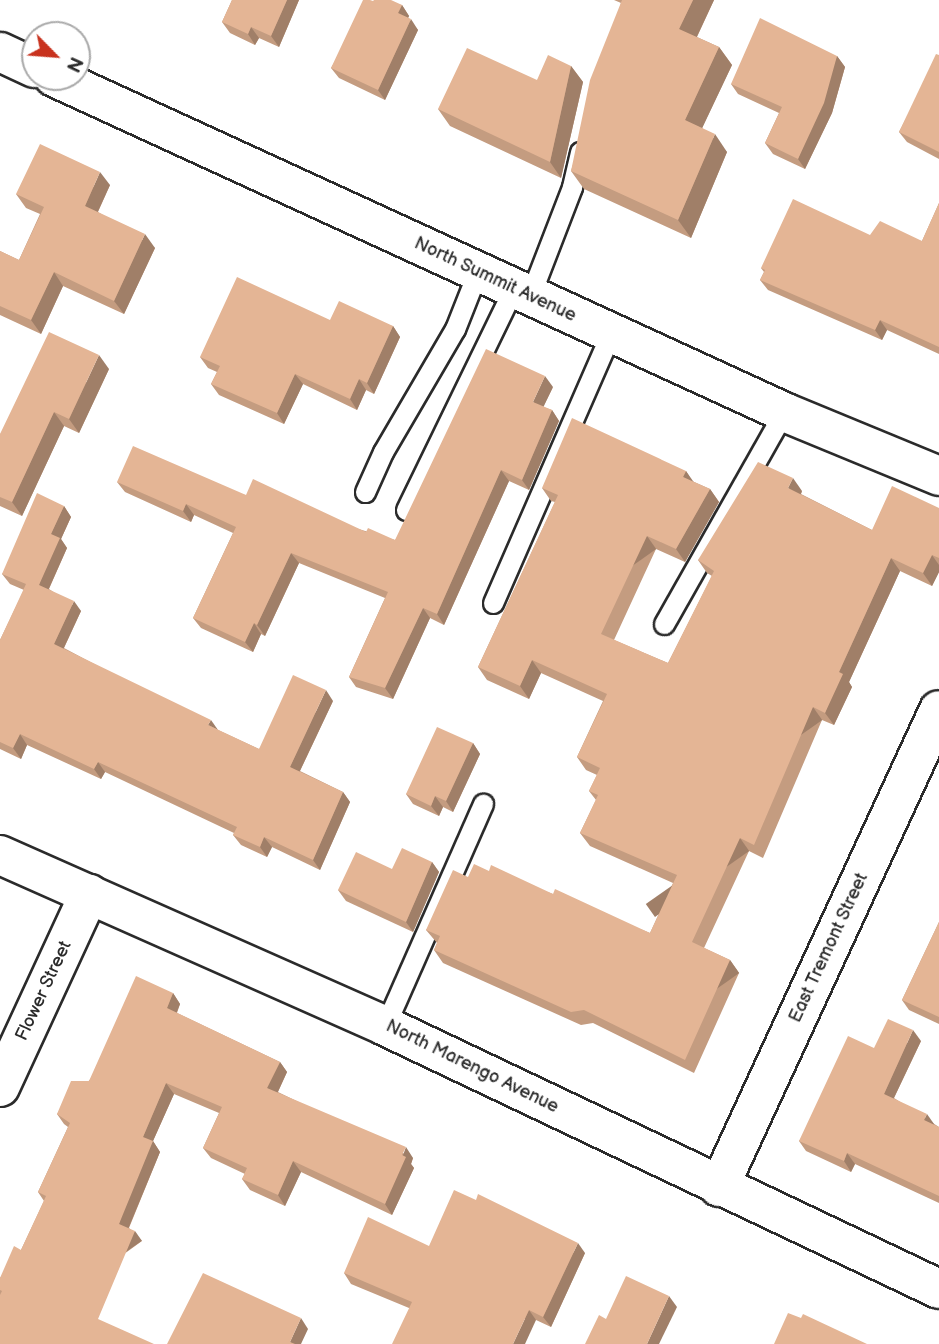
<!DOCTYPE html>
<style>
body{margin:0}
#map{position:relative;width:939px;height:1344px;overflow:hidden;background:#fff;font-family:"Balsamiq Sans",sans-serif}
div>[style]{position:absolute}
.roads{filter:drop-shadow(2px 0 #2b2b2b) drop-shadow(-2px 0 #2b2b2b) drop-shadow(0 2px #2b2b2b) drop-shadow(0 -2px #2b2b2b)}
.service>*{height:19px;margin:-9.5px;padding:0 9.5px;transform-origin:9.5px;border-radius:9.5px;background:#fff}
.minor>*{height:38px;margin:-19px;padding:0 19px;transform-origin:19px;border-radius:19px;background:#fff}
.tertiary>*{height:38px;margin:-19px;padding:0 19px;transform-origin:19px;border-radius:19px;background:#fff}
.wall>*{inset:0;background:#c49c80}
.shaded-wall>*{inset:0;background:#a07f68;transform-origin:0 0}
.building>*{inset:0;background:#e4b595}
span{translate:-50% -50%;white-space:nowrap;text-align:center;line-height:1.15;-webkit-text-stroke:5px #fff;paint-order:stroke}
.street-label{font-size:18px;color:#2b2b2b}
.north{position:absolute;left:21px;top:21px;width:70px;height:70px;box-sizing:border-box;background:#fff;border:2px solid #aaa;border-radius:50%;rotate:115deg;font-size:19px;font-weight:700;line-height:28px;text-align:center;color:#2b2b2b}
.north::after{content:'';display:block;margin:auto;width:24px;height:32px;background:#c8321e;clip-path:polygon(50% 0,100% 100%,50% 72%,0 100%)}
</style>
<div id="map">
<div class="roads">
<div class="service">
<div style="left:530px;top:296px;width:117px;rotate:-68.9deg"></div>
<div style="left:572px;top:187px;width:36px;rotate:-77deg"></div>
<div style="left:365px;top:492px;width:44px;rotate:-65.8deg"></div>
<div style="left:383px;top:452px;width:143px;rotate:-59.7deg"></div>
<div style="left:455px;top:329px;width:62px;rotate:-68.4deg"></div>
<div style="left:406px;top:510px;width:247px;rotate:-64.1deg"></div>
<div style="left:493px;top:603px;width:295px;rotate:-66.4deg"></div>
<div style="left:664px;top:624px;width:244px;rotate:-60.5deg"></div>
<div style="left:385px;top:1026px;width:243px;rotate:-66.2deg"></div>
</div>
<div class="minor">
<div style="left:0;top:52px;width:38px;rotate:25deg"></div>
<div style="left:54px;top:77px;width:803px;rotate:24.65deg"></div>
<div style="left:784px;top:412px;width:168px;rotate:22.4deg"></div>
<div style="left:0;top:1087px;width:213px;rotate:-65.2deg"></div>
<div style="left:719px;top:1187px;width:525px;rotate:-65.24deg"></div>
</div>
<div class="tertiary">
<div style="left:0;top:855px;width:421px;rotate:23.9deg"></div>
<div style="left:385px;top:1026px;width:613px;rotate:25.4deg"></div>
</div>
</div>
<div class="wall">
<div style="clip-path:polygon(232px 0,299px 0,279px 47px,259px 38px,255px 45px,230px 33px,222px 22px)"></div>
<div style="clip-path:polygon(614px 0,714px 0,697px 37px,719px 47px,732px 65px,702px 128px,727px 152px,691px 238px,584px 189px,571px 171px,621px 3px)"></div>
<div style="clip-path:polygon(373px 1px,402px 5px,409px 16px,408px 18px,418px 30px,385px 100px,339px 78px,331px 68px)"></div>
<div style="clip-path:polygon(939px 55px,939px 159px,907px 142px,899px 132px)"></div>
<div style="clip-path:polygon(837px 56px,845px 67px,832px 113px,805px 169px,773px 154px,765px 143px,779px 113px,738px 94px,731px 84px)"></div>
<div style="clip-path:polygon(571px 66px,583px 82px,561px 178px,450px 126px,438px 109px,537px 80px)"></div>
<div style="clip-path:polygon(110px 185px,98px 212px,155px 248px,124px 314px,63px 286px,41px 334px,0 315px,0 251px,19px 260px,40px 214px,26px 208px,16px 194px)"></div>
<div style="clip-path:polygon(939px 203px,939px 354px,887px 330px,882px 340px,768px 290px,760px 280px,764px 272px,761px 268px,870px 235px,922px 241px)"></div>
<div style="clip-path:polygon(330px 320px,393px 326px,400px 337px,374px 394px,366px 390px,357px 410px,303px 384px,284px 424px,219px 395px,211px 384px,217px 372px,208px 368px,200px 357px)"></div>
<div style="clip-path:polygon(109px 369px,79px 433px,64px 426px,22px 516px,0 506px,0 434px)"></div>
<div style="clip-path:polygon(553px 387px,543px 407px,552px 410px,559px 421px,529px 490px,509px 481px,444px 625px,430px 618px,393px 699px,356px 687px,349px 677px,385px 598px,299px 563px,265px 636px,261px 634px,253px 652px,201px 628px,193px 618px,233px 533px,194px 515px,191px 522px,125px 492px,117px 482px,246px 495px,395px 540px)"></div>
<div style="clip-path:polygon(686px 471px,692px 481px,710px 489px,719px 502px,685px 562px,656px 549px,614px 640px,668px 663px,712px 576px,707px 573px,698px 560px,802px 491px,801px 494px,872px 530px,939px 508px,939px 572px,932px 586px,900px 571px,849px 682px,852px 687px,834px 725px,822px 720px,763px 858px,749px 851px,704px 948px,730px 960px,739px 973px,694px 1073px,593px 1023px,581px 1025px,443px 963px,434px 950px,437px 943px,426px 930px,468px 877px,489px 871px,553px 894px,650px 933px,673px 883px,590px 846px,580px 833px,596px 800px,589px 791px,597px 775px,586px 770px,577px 757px,603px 701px,541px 673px,529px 699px,487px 680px,478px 667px,555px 502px,551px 501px,542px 488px)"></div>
<div style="clip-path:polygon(64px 506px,71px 517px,61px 539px,67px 548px,49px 589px,81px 611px,64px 648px,218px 730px,259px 749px,333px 701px,300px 771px,343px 792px,350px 802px,320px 870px,272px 847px,267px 857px,241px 845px,233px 835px,234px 833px,105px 772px,101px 779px,27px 745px,21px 759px,0 749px,0 640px,24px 590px,10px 584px,2px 574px)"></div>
<div style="clip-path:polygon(473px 743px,480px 754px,453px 812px,443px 807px,439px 816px,413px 804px,406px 794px)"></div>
<div style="clip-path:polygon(432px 862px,439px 872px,413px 932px,346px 901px,338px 890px,392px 869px)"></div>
<div style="clip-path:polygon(939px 922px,939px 1024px,909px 1010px,902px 1000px)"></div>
<div style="clip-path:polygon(173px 993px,180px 1004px,177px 1013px,280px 1062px,287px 1072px,278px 1092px,413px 1158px,411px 1164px,414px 1168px,392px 1215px,301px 1172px,285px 1206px,250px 1190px,242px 1179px,245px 1174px,211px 1158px,203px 1148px,219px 1113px,174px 1094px,153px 1141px,160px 1152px,129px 1228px,142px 1241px,0 1344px,0 1278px,21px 1250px,44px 1201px,38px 1192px,68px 1127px,64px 1124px,57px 1114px)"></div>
<div style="clip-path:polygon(921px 1041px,894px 1098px,939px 1127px,939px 1203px,855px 1164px,851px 1172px,806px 1151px,799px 1141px,874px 1048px)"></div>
<div style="clip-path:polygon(429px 1246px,585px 1253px,551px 1327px,536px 1320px,409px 1308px,351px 1284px,344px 1273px)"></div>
</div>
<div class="shaded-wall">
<div style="clip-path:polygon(287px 0,299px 0,279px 47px,271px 36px)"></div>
<div style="clip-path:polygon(693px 0,714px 0,692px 47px,679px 29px)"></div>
<div style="clip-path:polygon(402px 5px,409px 16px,405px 24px,398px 13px)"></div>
<div style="clip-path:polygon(411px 19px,418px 30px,385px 100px,378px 90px)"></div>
<div style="clip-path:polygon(251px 27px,259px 38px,255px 45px,248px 34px)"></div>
<div style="clip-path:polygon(719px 47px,732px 65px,697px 139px,685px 120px)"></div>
<div style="clip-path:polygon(837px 56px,845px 67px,832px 113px,805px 169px,798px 159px)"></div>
<div style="clip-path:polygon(571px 66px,583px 82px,561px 178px,550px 162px)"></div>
<div style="clip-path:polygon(715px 134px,727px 152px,691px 238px,678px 220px)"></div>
<div style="clip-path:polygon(100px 172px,110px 185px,94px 220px,85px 206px)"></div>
<div style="clip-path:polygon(145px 234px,155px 248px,124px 314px,114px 301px)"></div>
<div style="clip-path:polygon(54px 272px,63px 286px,41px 334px,31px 320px)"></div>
<div style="clip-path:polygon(880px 320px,887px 330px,882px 340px,875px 330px)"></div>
<div style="clip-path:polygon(393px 326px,400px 337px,374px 394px,367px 383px)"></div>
<div style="clip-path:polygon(99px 355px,109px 369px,79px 433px,69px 419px)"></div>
<div style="clip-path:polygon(295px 374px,303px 384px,284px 424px,277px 413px)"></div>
<div style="clip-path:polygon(545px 376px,553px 387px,541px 412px,533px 402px)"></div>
<div style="clip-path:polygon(359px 379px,366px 390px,357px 410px,350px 399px)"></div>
<div style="clip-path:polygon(552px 410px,559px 421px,529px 490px,522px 480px)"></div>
<div style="clip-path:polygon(54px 412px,64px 426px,22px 516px,12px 502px)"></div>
<div style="clip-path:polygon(501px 470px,509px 481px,444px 625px,437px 614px)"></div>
<div style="clip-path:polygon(686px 471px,695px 484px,683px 477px)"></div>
<div style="clip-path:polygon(793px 478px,802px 491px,798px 501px,788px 488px)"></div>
<div style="clip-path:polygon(710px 489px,719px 502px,685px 562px,676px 549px)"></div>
<div style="clip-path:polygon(186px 504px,194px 515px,191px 522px,183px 511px)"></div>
<div style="clip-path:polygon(64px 506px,71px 517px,61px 539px,67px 548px,46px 595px,39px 585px,51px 534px)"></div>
<div style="left:647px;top:536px;width:16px;height:108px;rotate:55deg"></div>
<div style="clip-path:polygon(291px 553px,299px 563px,265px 636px,257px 625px)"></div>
<div style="clip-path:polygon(932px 555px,939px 565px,939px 572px,932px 586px,923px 573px)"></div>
<div style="clip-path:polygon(891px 558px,900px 571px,849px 682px,852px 687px,834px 725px,825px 713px,839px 672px)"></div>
<div style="clip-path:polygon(74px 601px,81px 611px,61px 654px,54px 644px)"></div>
<div style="clip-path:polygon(423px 608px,430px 618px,393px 699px,385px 688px)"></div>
<div style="clip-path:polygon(254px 623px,261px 634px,253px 652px,245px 642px)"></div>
<div style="clip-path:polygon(532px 660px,541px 673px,529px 699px,520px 686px)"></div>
<div style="clip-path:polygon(326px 690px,333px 701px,297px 777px,290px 767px)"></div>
<div style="left:813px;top:707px;width:16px;height:150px;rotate:55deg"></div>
<div style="clip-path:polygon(211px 720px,218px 730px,208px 725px)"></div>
<div style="clip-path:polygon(20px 734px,27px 745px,21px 759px,13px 748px)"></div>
<div style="clip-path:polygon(473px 743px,480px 754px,453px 812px,446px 801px)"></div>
<div style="clip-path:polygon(98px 762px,105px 772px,101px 779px,94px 769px)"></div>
<div style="clip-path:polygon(343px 792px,350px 802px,320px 870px,313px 860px)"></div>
<div style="clip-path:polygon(435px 796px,443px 807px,439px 816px,431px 806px)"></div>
<div style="clip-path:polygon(264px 837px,272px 847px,267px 857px,260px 847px)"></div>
<div style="left:740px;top:838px;width:16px;height:115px;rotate:55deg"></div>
<div style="clip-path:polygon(432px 862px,439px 872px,413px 932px,406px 922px)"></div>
<div style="left:730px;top:960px;width:16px;height:110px;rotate:55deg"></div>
<div style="clip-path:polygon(173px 993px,180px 1004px,174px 1019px,167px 1008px)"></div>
<div style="clip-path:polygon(913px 1030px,921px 1041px,891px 1104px,884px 1094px)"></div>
<div style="clip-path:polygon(280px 1062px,287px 1072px,275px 1098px,267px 1088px)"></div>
<div style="clip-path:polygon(166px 1083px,174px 1094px,153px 1141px,160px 1152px,126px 1234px,119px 1224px,143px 1137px)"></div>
<div style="clip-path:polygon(927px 1114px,934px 1124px,931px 1131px,924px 1120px)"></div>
<div style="clip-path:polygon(406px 1147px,413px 1158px,411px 1164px,414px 1168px,392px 1215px,385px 1204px)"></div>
<div style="clip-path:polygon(847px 1153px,855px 1164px,851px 1172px,844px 1161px)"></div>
<div style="clip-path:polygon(293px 1161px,301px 1172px,285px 1206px,278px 1195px)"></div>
<div style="left:135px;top:1231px;width:12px;height:95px;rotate:55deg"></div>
<div style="clip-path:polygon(578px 1243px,585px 1253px,551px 1327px,543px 1317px)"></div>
<div style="clip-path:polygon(669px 1296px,677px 1307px,659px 1344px,647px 1344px)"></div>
<div style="clip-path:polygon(529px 1310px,536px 1320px,525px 1344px,513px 1344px)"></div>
<div style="clip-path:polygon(301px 1318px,308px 1329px,301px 1344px,291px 1344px,290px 1342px)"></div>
</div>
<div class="building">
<div style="clip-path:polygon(232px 0,287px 0,271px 36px,251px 27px,248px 34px,222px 22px)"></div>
<div style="clip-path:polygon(363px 0,370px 0,373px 1px,374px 0,391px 0,402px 5px,398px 13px,411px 19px,378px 90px,331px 68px)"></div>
<div style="clip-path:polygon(622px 0,693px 0,679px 29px,719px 47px,685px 120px,715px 134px,678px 220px,571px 171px,590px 80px)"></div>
<div style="clip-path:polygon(760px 18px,837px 56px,824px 103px,798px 159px,765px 143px,782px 107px,731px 84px)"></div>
<div style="clip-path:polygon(467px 48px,537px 80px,548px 55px,571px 66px,550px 162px,438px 109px)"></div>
<div style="clip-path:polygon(936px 54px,939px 55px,939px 152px,899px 132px)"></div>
<div style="clip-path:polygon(40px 144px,100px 172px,85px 206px,145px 234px,114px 301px,54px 272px,31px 320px,0 306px,0 251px,19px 260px,44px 207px,16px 194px)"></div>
<div style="clip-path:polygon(793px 199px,870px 235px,880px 221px,922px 241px,939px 203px,939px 347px,880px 320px,875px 330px,760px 280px,765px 270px,761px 268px)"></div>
<div style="clip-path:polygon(237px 277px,330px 320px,339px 301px,393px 326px,367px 383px,359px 379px,350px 399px,295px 374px,277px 413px,211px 384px,220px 366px,200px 357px)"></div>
<div style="clip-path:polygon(49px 332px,99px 355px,69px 419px,54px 412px,12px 502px,0 497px,0 434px)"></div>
<div style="clip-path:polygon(486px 349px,545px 376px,533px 402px,552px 410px,522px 480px,501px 470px,437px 614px,423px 608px,385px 688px,349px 677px,388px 592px,291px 553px,257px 625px,254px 623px,245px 642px,193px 618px,236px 527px,186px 504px,183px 511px,117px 482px,133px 446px,246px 495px,253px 479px,366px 532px,368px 528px,395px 540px)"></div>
<div style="clip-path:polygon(572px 418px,686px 471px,683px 477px,710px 489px,676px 549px,647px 536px,601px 634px,668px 663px,714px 571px,698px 560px,758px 462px,793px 478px,788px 488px,872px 530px,892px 486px,939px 508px,939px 558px,932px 555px,923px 573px,891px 558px,839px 672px,843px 674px,825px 713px,813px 707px,754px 845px,740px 838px,692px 942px,730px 960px,685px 1060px,584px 1010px,571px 1012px,434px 950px,440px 936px,426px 930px,453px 870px,468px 877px,474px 864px,489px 871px,491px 865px,553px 894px,555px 889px,650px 933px,677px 875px,580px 833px,598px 795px,589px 791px,600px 768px,577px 757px,607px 694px,532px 660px,520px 686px,478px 667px,558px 495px,542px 488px)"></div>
<div style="clip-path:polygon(37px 493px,64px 506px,51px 534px,60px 538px,39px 585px,74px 601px,54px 644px,211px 720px,208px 725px,259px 749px,293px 675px,326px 690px,290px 767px,343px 792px,313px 860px,264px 837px,260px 847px,233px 835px,237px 827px,98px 762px,94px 769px,20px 734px,13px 748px,0 742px,0 640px,26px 584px,2px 574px)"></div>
<div style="clip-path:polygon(437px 727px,473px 743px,446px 801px,435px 796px,431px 806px,406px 794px)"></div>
<div style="clip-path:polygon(402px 848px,432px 862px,406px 922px,338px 890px,356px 852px,392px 869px)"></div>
<div style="clip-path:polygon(939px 922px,939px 1017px,902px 1000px)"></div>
<div style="clip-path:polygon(136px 976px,173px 993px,167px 1008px,280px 1062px,267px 1088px,406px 1147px,402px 1155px,406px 1157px,385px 1204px,293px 1161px,278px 1195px,242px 1179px,247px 1168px,203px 1148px,222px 1107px,166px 1083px,143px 1137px,153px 1141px,119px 1224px,135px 1231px,98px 1319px,154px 1344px,0 1344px,0 1295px,2px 1291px,0 1290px,0 1278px,14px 1246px,21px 1250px,46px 1196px,38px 1192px,70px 1123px,57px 1114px,71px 1081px,89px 1081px)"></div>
<div style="clip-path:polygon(888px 1019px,913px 1030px,884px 1094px,927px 1114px,924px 1120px,939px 1127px,939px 1196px,847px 1153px,844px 1161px,799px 1141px,848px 1036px,874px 1048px)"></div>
<div style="clip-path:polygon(454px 1190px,476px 1200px,478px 1194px,578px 1243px,543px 1317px,529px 1310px,513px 1344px,392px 1344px,412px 1302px,344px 1273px,368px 1217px,429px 1246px)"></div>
<div style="clip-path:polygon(203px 1273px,301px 1318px,290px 1342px,295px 1344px,167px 1344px)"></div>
<div style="clip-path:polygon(626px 1276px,669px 1296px,647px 1344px,585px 1344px,599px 1315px,606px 1319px)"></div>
<div style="clip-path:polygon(788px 1313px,801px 1318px,803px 1314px,867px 1344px,774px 1344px)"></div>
</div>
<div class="street-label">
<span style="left:495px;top:280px;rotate:25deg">North Summit Avenue</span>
<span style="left:829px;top:948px;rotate:-65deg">East Tremont Street</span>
<span style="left:44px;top:991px;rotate:-65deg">Flower Street</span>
<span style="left:472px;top:1067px;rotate:26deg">North Marengo Avenue</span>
</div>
<div class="north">N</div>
</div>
